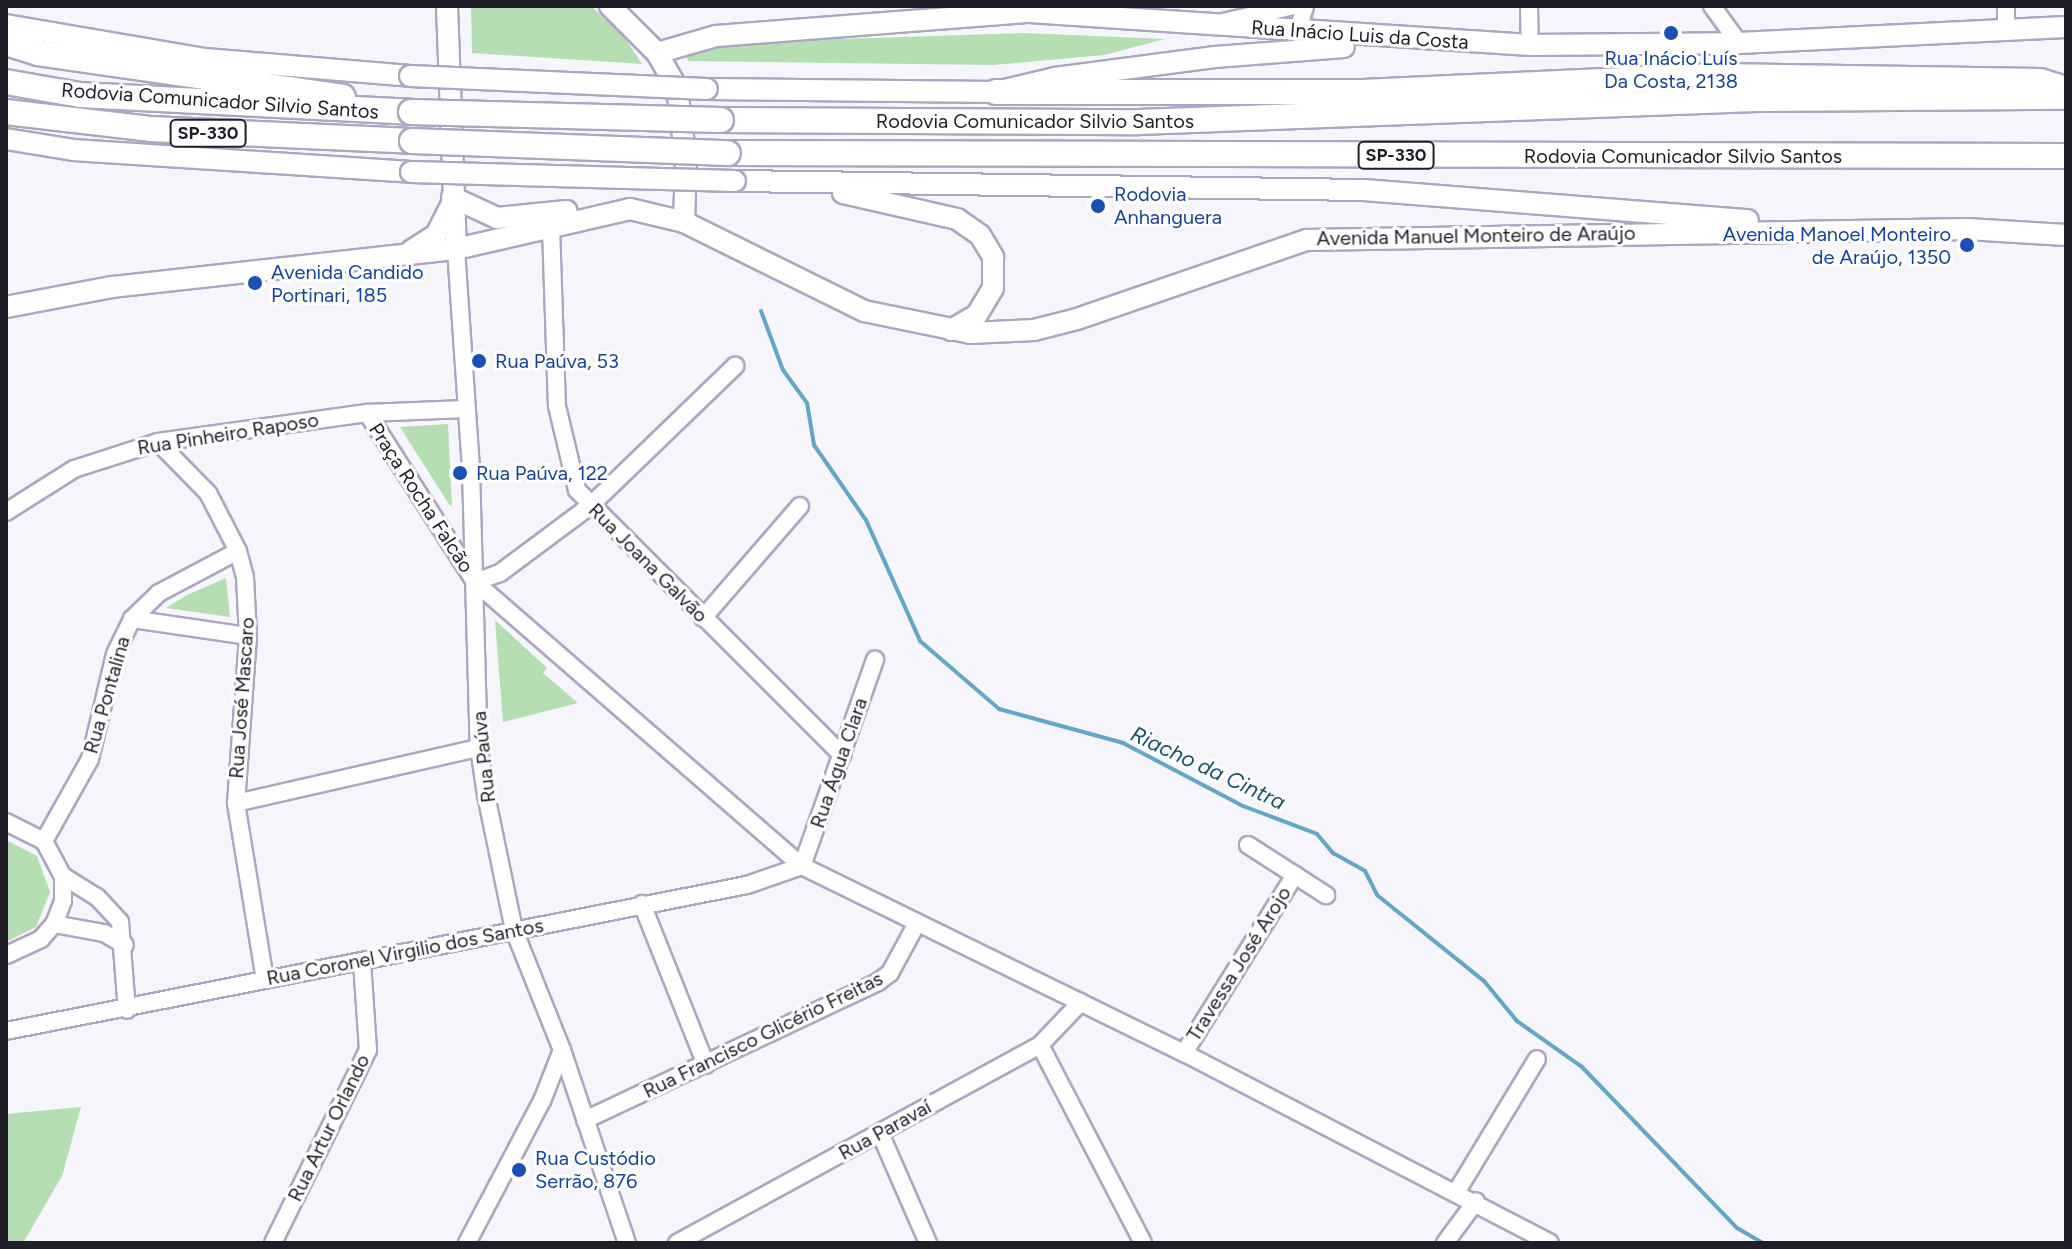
<!DOCTYPE html>
<meta charset="utf-8">
<style>
body{margin:0}
#map{position:relative;width:2072px;height:1249px;overflow:hidden;background:#f6f5fb;font-family:Figtree,sans-serif}
div>[style]{position:absolute}
.green>*{inset:0;background:#b5dfb3}
.stream>*{height:4px;margin:-2px;padding:0 2px;transform-origin:2px;border-radius:2px;background:#62a7c5}
.roads{filter:drop-shadow(2px 0 #aca6c1) drop-shadow(-2px 0 #aca6c1) drop-shadow(0 2px #aca6c1) drop-shadow(0 -2px #aca6c1)}
.minor>*{height:16px;margin:-8px;padding:0 8px;transform-origin:8px;border-radius:8px;background:#fff}
.major>*{height:20px;margin:-10px;padding:0 10px;transform-origin:10px;border-radius:10px;background:#fff}
.highway>*{height:24px;margin:-12px;padding:0 12px;transform-origin:12px;border-radius:12px;background:#fff}
.bridges{filter:drop-shadow(2px 0 #aca6c1) drop-shadow(-2px 0 #aca6c1) drop-shadow(0 2px #aca6c1) drop-shadow(0 -2px #aca6c1)}
.major-bridge>*{height:20px;margin:-10px;padding:0 10px;transform-origin:10px;border-radius:10px;background:#fff}
.highway-bridge>*{height:24px;margin:-12px;padding:0 12px;transform-origin:12px;border-radius:12px;background:#fff}
.dots>*{width:22px;height:22px;translate:-50% -50%;box-sizing:border-box;border:4px solid #fff;border-radius:50%}
span{translate:-50% -50%;white-space:nowrap;text-align:center;line-height:1.15;-webkit-text-stroke:6px #fff;paint-order:stroke}
.shield-label span{padding:2px 6px;background:#fff;border:2px solid;border-radius:6px;-webkit-text-stroke-width:0}
.shield-label{font-size:18px;color:#201e28;font-weight:700}
.street-label{font-size:20px;color:#201e28}
.transit-label{font-size:20px;color:#164399}
.left{translate:0 -50%;text-align:left}
.right{translate:-100% -50%;text-align:right}
.water-label{font-size:22px;color:#195268;font-style:italic}
.frame{position:absolute;inset:0;border:8px solid #201e28;pointer-events:none}
</style>
<div id="map">
<div class="green">
<div style="clip-path:polygon(471px 6px,591px 6px,624px 36px,642px 64px,472px 53px)"></div>
<div style="clip-path:polygon(1024px 33px,1165px 39px,1104px 55px,993px 65px,688px 61px,685px 50px,775px 41px)"></div>
<div style="clip-path:polygon(448px 424px,452px 505px,450px 506px,400px 427px)"></div>
<div style="clip-path:polygon(226px 578px,230px 617px,166px 608px,187px 595px)"></div>
<div style="clip-path:polygon(495px 620px,547px 668px,543px 673px,578px 703px,503px 722px)"></div>
<div style="clip-path:polygon(6px 840px,37px 856px,50px 892px,36px 927px,6px 942px)"></div>
<div style="clip-path:polygon(81px 1107px,62px 1176px,23px 1243px,6px 1243px,6px 1114px)"></div>
</div>
<div class="stream">
<div style="left:761px;top:311px;width:63px;rotate:69.6deg"></div>
<div style="left:783px;top:370px;width:41px;rotate:54deg"></div>
<div style="left:807px;top:403px;width:43px;rotate:80.5deg"></div>
<div style="left:814px;top:445px;width:91px;rotate:55.3deg"></div>
<div style="left:866px;top:520px;width:133px;rotate:65.9deg"></div>
<div style="left:920px;top:641px;width:104px;rotate:40.7deg"></div>
<div style="left:999px;top:709px;width:129px;rotate:15.3deg"></div>
<div style="left:1123px;top:743px;width:136px;rotate:27.7deg"></div>
<div style="left:1243px;top:806px;width:79px;rotate:20.7deg"></div>
<div style="left:1317px;top:834px;width:25px;rotate:50deg"></div>
<div style="left:1333px;top:853px;width:37px;rotate:29deg"></div>
<div style="left:1365px;top:871px;width:27px;rotate:63deg"></div>
<div style="left:1377px;top:895px;width:137px;rotate:38.8deg"></div>
<div style="left:1484px;top:981px;width:52px;rotate:50.5deg"></div>
<div style="left:1517px;top:1021px;width:80px;rotate:35.3deg"></div>
<div style="left:1582px;top:1067px;width:223px;rotate:46.1deg"></div>
<div style="left:1737px;top:1228px;width:30px;rotate:30deg"></div>
</div>
<div class="roads">
<div class="minor">
<div style="left:1529px;top:6px;width:39px;rotate:89deg"></div>
<div style="left:1712px;top:6px;width:46px;rotate:53.9deg"></div>
<div style="left:2006px;top:6px;width:21px;rotate:90deg"></div>
<div style="left:1218px;top:23px;width:78px;rotate:-12.6deg"></div>
<div style="left:1297px;top:33px;width:28px;rotate:-73deg"></div>
<div style="left:551px;top:227px;width:179px;rotate:88.1deg"></div>
<div style="left:557px;top:406px;width:86px;rotate:76.6deg"></div>
<div style="left:577px;top:490px;width:375px;rotate:45deg"></div>
<div style="left:456px;top:249px;width:222px;rotate:86.1deg"></div>
<div style="left:471px;top:470px;width:278px;rotate:88.4deg"></div>
<div style="left:479px;top:748px;width:48px;rotate:81.5deg"></div>
<div style="left:486px;top:795px;width:138px;rotate:78.3deg"></div>
<div style="left:514px;top:930px;width:129px;rotate:68.2deg"></div>
<div style="left:562px;top:1050px;width:204px;rotate:71.4deg"></div>
<div style="left:367px;top:413px;width:201px;rotate:57.4deg"></div>
<div style="left:475px;top:582px;width:433px;rotate:41deg"></div>
<div style="left:802px;top:866px;width:425px;rotate:26.1deg"></div>
<div style="left:1184px;top:1053px;width:412px;rotate:27.4deg"></div>
<div style="left:158px;top:442px;width:71px;rotate:45.6deg"></div>
<div style="left:208px;top:493px;width:65px;rotate:62.7deg"></div>
<div style="left:238px;top:551px;width:27px;rotate:75deg"></div>
<div style="left:245px;top:577px;width:59px;rotate:87.1deg"></div>
<div style="left:248px;top:636px;width:167px;rotate:94.1deg"></div>
<div style="left:236px;top:803px;width:179px;rotate:80.7deg"></div>
<div style="left:6px;top:512px;width:80px;rotate:-32.3deg"></div>
<div style="left:74px;top:469px;width:88px;rotate:-17.8deg"></div>
<div style="left:158px;top:442px;width:211px;rotate:-7.9deg"></div>
<div style="left:367px;top:413px;width:98px;rotate:-2.3deg"></div>
<div style="left:475px;top:582px;width:27px;rotate:-20deg"></div>
<div style="left:500px;top:573px;width:112px;rotate:-36.7deg"></div>
<div style="left:590px;top:506px;width:202px;rotate:-44deg"></div>
<div style="left:703px;top:618px;width:148px;rotate:-49.1deg"></div>
<div style="left:132px;top:619px;width:117px;rotate:8.3deg"></div>
<div style="left:236px;top:803px;width:249px;rotate:-12.8deg"></div>
<div style="left:6px;top:822px;width:42px;rotate:26.6deg"></div>
<div style="left:44px;top:841px;width:40px;rotate:62deg"></div>
<div style="left:63px;top:876px;width:25px;rotate:90deg"></div>
<div style="left:63px;top:901px;width:25px;rotate:111deg"></div>
<div style="left:54px;top:924px;width:20px;rotate:131deg"></div>
<div style="left:41px;top:939px;width:38px;rotate:155deg"></div>
<div style="left:44px;top:841px;width:94px;rotate:-60.7deg"></div>
<div style="left:90px;top:759px;width:108px;rotate:-76.6deg"></div>
<div style="left:115px;top:654px;width:39px;rotate:-64deg"></div>
<div style="left:132px;top:619px;width:37px;rotate:-44deg"></div>
<div style="left:159px;top:593px;width:89px;rotate:-28deg"></div>
<div style="left:1248px;top:845px;width:93px;rotate:32.7deg"></div>
<div style="left:802px;top:866px;width:219px;rotate:-70.5deg"></div>
<div style="left:63px;top:876px;width:40px;rotate:32deg"></div>
<div style="left:97px;top:897px;width:34px;rotate:47deg"></div>
<div style="left:120px;top:922px;width:88px;rotate:85.5deg"></div>
<div style="left:642px;top:904px;width:173px;rotate:68.3deg"></div>
<div style="left:54px;top:924px;width:51px;rotate:10.2deg"></div>
<div style="left:104px;top:933px;width:24px;rotate:30deg"></div>
<div style="left:6px;top:1031px;width:755px;rotate:-11.15deg"></div>
<div style="left:747px;top:885px;width:58px;rotate:-19.1deg"></div>
<div style="left:1040px;top:1045px;width:223px;rotate:62.5deg"></div>
<div style="left:1184px;top:1053px;width:210px;rotate:-58.1deg"></div>
<div style="left:585px;top:1120px;width:324px;rotate:-25.2deg"></div>
<div style="left:878px;top:982px;width:15px;rotate:-37deg"></div>
<div style="left:890px;top:973px;width:57px;rotate:-61.6deg"></div>
<div style="left:880px;top:1133px;width:120px;rotate:66.4deg"></div>
<div style="left:1457px;top:1191px;width:154px;rotate:-58.8deg"></div>
<div style="left:273px;top:1243px;width:215px;rotate:-63.8deg"></div>
<div style="left:368px;top:1050px;width:89px;rotate:-93.9deg"></div>
<div style="left:467px;top:1243px;width:161px;rotate:-62.2deg"></div>
<div style="left:542px;top:1101px;width:55px;rotate:-68.6deg"></div>
<div style="left:677px;top:1243px;width:413px;rotate:-28.6deg"></div>
<div style="left:1040px;top:1045px;width:59px;rotate:-46.4deg"></div>
<div style="left:1445px;top:1243px;width:52px;rotate:-53.6deg"></div>
</div>
<div class="major">
<div style="left:447px;top:6px;width:243px;rotate:87.9deg"></div>
<div style="left:610px;top:6px;width:66px;rotate:45deg"></div>
<div style="left:657px;top:53px;width:40px;rotate:60.3deg"></div>
<div style="left:677px;top:88px;width:73px;rotate:82.9deg"></div>
<div style="left:686px;top:160px;width:62px;rotate:91.8deg"></div>
<div style="left:6px;top:25px;width:202px;rotate:9.7deg"></div>
<div style="left:205px;top:59px;width:206px;rotate:4.7deg"></div>
<div style="left:657px;top:53px;width:61px;rotate:-16.1deg"></div>
<div style="left:716px;top:36px;width:315px;rotate:-4.4deg"></div>
<div style="left:1030px;top:12px;width:501px;rotate:3.78deg"></div>
<div style="left:1530px;top:45px;width:209px;rotate:-0.5deg"></div>
<div style="left:1739px;top:43px;width:327px;rotate:-2.8deg"></div>
<div style="left:707px;top:89px;width:289px;rotate:0.6deg"></div>
<div style="left:996px;top:92px;width:61px;rotate:-13.3deg"></div>
<div style="left:1055px;top:78px;width:161px;rotate:-7.5deg"></div>
<div style="left:1215px;top:57px;width:129px;rotate:-4.4deg"></div>
<div style="left:6px;top:139px;width:68px;rotate:9.3deg"></div>
<div style="left:73px;top:150px;width:339px;rotate:3.7deg"></div>
<div style="left:735px;top:181px;width:629px;rotate:0.82deg"></div>
<div style="left:1364px;top:190px;width:385px;rotate:4.5deg"></div>
<div style="left:843px;top:193px;width:117px;rotate:12.8deg"></div>
<div style="left:957px;top:219px;width:28px;rotate:35deg"></div>
<div style="left:980px;top:235px;width:26px;rotate:59deg"></div>
<div style="left:993px;top:257px;width:31px;rotate:90deg"></div>
<div style="left:993px;top:288px;width:31px;rotate:121deg"></div>
<div style="left:977px;top:315px;width:30px;rotate:150deg"></div>
<div style="left:452px;top:197px;width:50px;rotate:25deg"></div>
<div style="left:497px;top:218px;width:70px;rotate:-5.7deg"></div>
<div style="left:411px;top:251px;width:30px;rotate:-33deg"></div>
<div style="left:436px;top:235px;width:34px;rotate:-63deg"></div>
<div style="left:6px;top:307px;width:108px;rotate:-10.7deg"></div>
<div style="left:112px;top:287px;width:346px;rotate:-6.3deg"></div>
<div style="left:456px;top:249px;width:179px;rotate:-12.9deg"></div>
<div style="left:630px;top:209px;width:56px;rotate:13.5deg"></div>
<div style="left:684px;top:222px;width:201px;rotate:26.3deg"></div>
<div style="left:864px;top:311px;width:109px;rotate:11.6deg"></div>
<div style="left:971px;top:333px;width:63px;rotate:-2.7deg"></div>
<div style="left:1034px;top:330px;width:44px;rotate:-14.3deg"></div>
<div style="left:1077px;top:319px;width:243px;rotate:-19deg"></div>
<div style="left:1307px;top:240px;width:660px;rotate:-0.95deg"></div>
<div style="left:1967px;top:229px;width:99px;rotate:3.5deg"></div>
</div>
<div class="highway">
<div style="left:6px;top:43px;width:34px;rotate:17deg"></div>
<div style="left:38px;top:53px;width:308px;rotate:8.2deg"></div>
<div style="left:6px;top:82px;width:75px;rotate:10deg"></div>
<div style="left:80px;top:95px;width:331px;rotate:2.9deg"></div>
<div style="left:996px;top:92px;width:367px"></div>
<div style="left:1363px;top:92px;width:356px;rotate:-2.6deg"></div>
<div style="left:1719px;top:76px;width:321px;rotate:0.9deg"></div>
<div style="left:2040px;top:81px;width:21px;rotate:17deg"></div>
<div style="left:6px;top:112px;width:145px;rotate:6.7deg"></div>
<div style="left:150px;top:129px;width:262px;rotate:2.6deg"></div>
<div style="left:721px;top:120px;width:417px;rotate:0.3deg"></div>
<div style="left:1138px;top:122px;width:619px;rotate:-2.13deg"></div>
<div style="left:1757px;top:99px;width:309px;rotate:-0.4deg"></div>
<div style="left:728px;top:153px;width:1338px;rotate:0.13deg"></div>
</div>
</div>
<div class="bridges">
<div class="major-bridge">
<div style="left:410px;top:76px;width:297px;rotate:2.5deg"></div>
<div style="left:411px;top:172px;width:324px;rotate:1.6deg"></div>
</div>
<div class="highway-bridge">
<div style="left:411px;top:112px;width:310px;rotate:1.5deg"></div>
<div style="left:412px;top:141px;width:316px;rotate:2.2deg"></div>
</div>
</div>
<div class="dots">
<div style="left:1671px;top:33px;background:#1a4fb4"></div>
<div style="left:1098px;top:206px;background:#1a4fb4"></div>
<div style="left:1967px;top:245px;background:#1a4fb4"></div>
<div style="left:255px;top:283px;background:#1a4fb4"></div>
<div style="left:479px;top:361px;background:#1a4fb4"></div>
<div style="left:460px;top:473px;background:#1a4fb4"></div>
<div style="left:519px;top:1170px;background:#1a4fb4"></div>
</div>
<div class="shield-label">
<span style="left:208px;top:133px">SP-330</span>
<span style="left:1396px;top:155px">SP-330</span>
</div>
<div class="street-label">
<span style="left:1360px;top:35px;rotate:4deg">Rua Inácio Luis da Costa</span>
<span style="left:220px;top:101px;rotate:4deg">Rodovia Comunicador Silvio Santos</span>
<span style="left:1035px;top:121px">Rodovia Comunicador Silvio Santos</span>
<span style="left:1683px;top:156px">Rodovia Comunicador Silvio Santos</span>
<span style="left:1476px;top:236px;rotate:-1deg">Avenida Manuel Monteiro de Araújo</span>
<span style="left:228px;top:434px;rotate:-9deg">Rua Pinheiro Raposo</span>
<span style="left:421px;top:498px;rotate:57deg">Praça Rocha Falcão</span>
<span style="left:648px;top:563px;rotate:45deg">Rua Joana Galvão</span>
<span style="left:107px;top:695px;rotate:-74deg">Rua Pontalina</span>
<span style="left:242px;top:698px;rotate:-86deg">Rua José Mascaro</span>
<span style="left:484px;top:757px;rotate:-96deg">Rua Paúva</span>
<span style="left:839px;top:763px;rotate:-71deg">Rua Água Clara</span>
<span style="left:405px;top:952px;rotate:-11deg">Rua Coronel Virgilio dos Santos</span>
<span style="left:1239px;top:964px;rotate:-58deg">Travessa José Arojo</span>
<span style="left:763px;top:1035px;rotate:-26deg">Rua Francisco Glicério Freitas</span>
<span style="left:329px;top:1128px;rotate:-64deg">Rua Artur Orlando</span>
<span style="left:885px;top:1130px;rotate:-29deg">Rua Paravaí</span>
</div>
<div class="transit-label">
<span style="left:1671px;top:70px">Rua Inácio Luís<br>Da Costa, 2138</span>
<span class="left" style="left:1114px;top:206px">Rodovia<br>Anhanguera</span>
<span class="right" style="left:1951px;top:246px">Avenida Manoel Monteiro<br>de Araújo, 1350</span>
<span class="left" style="left:271px;top:284px">Avenida Candido<br>Portinari, 185</span>
<span class="left" style="left:495px;top:361px">Rua Paúva, 53</span>
<span class="left" style="left:476px;top:473px">Rua Paúva, 122</span>
<span class="left" style="left:535px;top:1170px">Rua Custódio<br>Serrão, 876</span>
</div>
<div class="water-label">
<span style="left:1208px;top:768px;rotate:25deg">Riacho da Cintra</span>
</div>
<div class="frame"></div>
</div>
